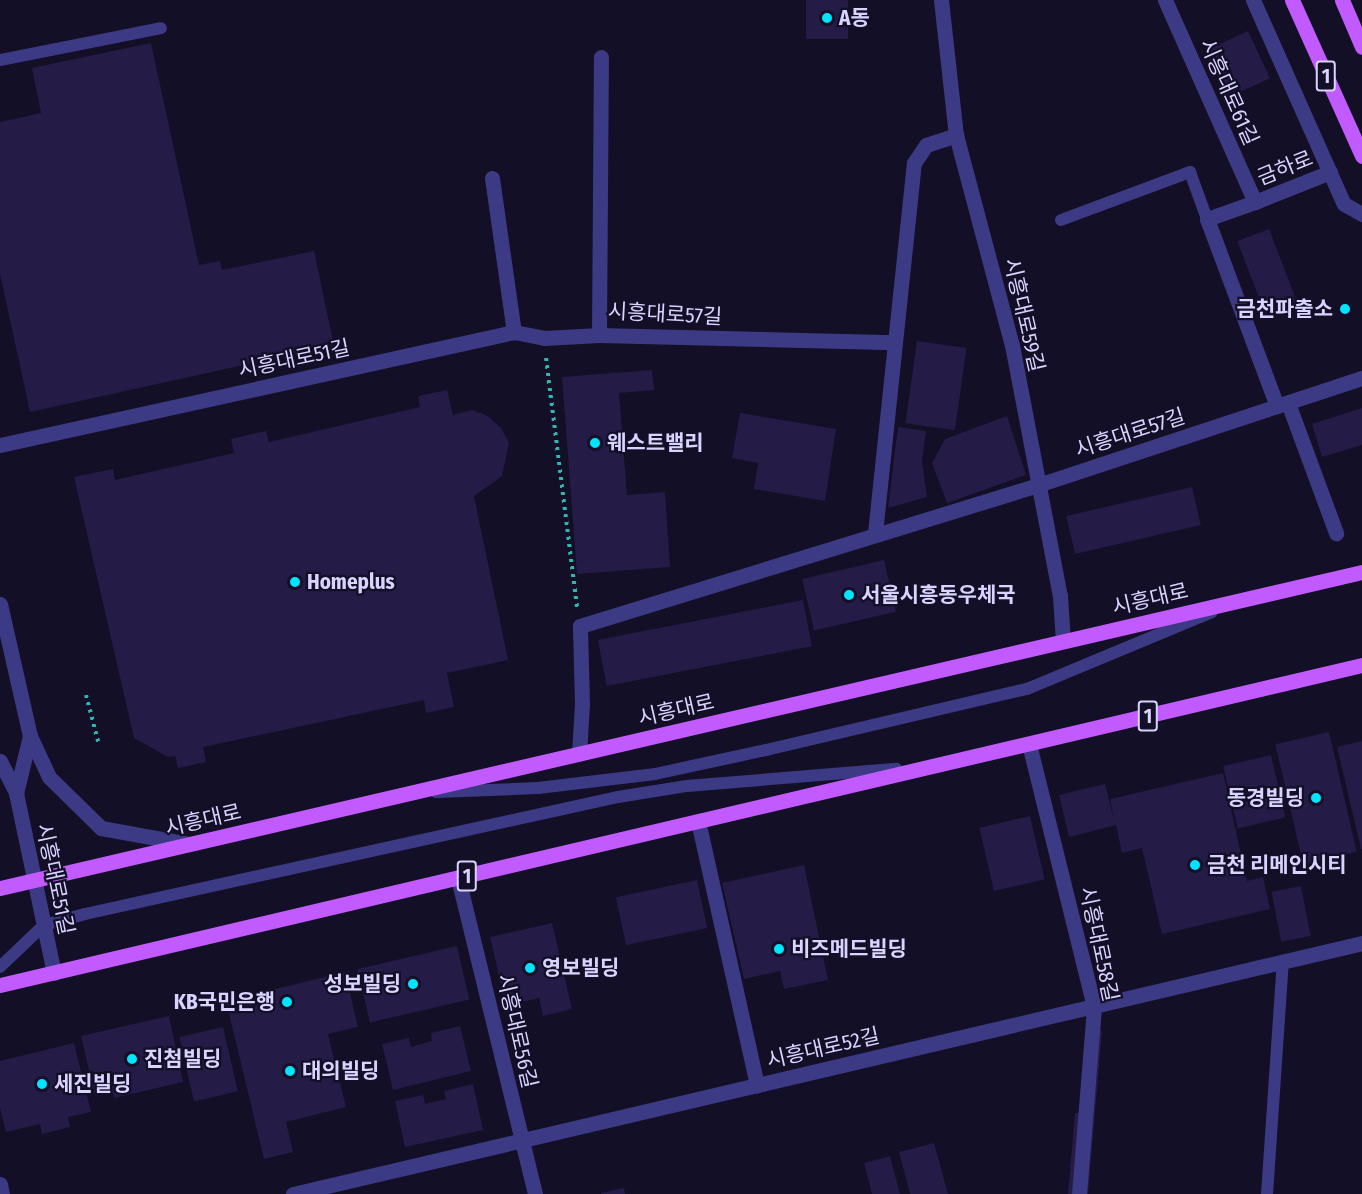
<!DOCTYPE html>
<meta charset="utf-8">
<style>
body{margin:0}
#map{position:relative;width:1362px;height:1194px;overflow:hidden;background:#130f26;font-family:"Fira Sans Condensed","Noto Sans KR",sans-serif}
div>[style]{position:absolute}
.building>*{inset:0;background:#241b47;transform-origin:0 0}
.path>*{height:4px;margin-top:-2px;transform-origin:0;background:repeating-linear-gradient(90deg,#2fb8b0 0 3px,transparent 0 7.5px)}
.service>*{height:12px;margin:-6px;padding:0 6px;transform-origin:6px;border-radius:6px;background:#3d3a85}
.pedestrian>*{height:15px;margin:-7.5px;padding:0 7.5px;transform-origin:7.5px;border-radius:7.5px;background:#3d3a85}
.minor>*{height:15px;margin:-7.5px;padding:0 7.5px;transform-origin:7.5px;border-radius:7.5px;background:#3d3a85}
.primary>*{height:15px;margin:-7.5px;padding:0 7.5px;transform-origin:7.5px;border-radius:7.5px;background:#c25bff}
.dots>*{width:16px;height:16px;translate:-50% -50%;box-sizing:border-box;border:3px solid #130f26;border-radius:50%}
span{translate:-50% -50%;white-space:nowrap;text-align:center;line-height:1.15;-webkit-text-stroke:4.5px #130f26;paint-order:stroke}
.shield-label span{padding:2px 4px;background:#130f26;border:2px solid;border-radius:4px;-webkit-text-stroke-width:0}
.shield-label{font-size:20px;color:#d9d4ff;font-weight:700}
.poi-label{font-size:21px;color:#d9d4ff;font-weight:700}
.left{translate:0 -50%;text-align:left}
.right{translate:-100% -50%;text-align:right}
.street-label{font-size:21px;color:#d9d4ff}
</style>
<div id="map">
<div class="building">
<div style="left:806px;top:0;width:42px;height:39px"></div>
<div style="left:1248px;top:31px;width:52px;height:47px;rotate:65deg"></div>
<div style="clip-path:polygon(151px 43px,199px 265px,220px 261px,222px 270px,314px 251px,334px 345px,30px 412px,0 274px,0 122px,41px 113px,32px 68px)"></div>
<div style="left:1269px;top:229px;width:79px;height:34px;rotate:69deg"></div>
<div style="left:917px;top:341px;width:50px;height:83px;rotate:8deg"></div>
<div style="clip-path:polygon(652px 370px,654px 390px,619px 393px,627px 495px,665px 492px,670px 567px,577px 574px,562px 377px)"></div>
<div style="clip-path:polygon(447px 390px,453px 415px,472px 410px,488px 416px,501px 428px,509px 443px,502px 476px,474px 496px,508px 660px,447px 673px,454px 707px,426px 713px,424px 700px,203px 747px,206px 762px,178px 768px,175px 756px,168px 757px,134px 738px,74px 477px,113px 469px,115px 480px,234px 453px,231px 439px,266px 431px,269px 442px,420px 407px,418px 396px)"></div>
<div style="clip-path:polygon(1362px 408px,1362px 445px,1322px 457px,1312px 424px)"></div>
<div style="clip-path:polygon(740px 413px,836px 429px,825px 501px,754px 489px,758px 463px,732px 458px)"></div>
<div style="clip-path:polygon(1007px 416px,1026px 475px,947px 503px,932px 463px,945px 439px)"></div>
<div style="clip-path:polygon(898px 427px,926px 431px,922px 461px,927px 497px,888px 508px)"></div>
<div style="left:1192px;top:487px;width:39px;height:129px;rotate:77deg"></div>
<div style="left:884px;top:560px;width:53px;height:84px;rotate:77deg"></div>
<div style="left:803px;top:600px;width:47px;height:209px;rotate:79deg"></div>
<div style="left:1329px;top:732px;width:123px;height:55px;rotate:77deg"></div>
<div style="clip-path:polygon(1362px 741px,1362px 849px,1361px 849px,1337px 747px)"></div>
<div style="left:1271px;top:755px;width:64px;height:49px;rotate:77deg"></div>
<div style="clip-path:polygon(1223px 773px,1247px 881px,1263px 877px,1270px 909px,1162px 934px,1142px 848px,1122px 853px,1116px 825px,1069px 837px,1059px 795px,1105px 784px,1114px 820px,1110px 799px)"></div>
<div style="left:1030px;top:816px;width:65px;height:52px;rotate:77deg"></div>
<div style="clip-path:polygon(804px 865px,828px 980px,784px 989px,780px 971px,744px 979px,722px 883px)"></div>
<div style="left:697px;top:880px;width:49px;height:83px;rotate:78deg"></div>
<div style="left:1301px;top:886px;width:51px;height:30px;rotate:79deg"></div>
<div style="clip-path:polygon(552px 923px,572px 1009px,543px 1016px,539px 998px,506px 1006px,490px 937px)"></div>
<div style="left:457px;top:946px;width:55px;height:102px;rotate:77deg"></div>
<div style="clip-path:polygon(345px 972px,358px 1027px,328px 1034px,346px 1107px,286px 1122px,293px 1152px,264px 1159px,226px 1001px)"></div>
<div style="clip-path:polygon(169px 1016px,183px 1082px,114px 1098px,113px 1092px,95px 1096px,81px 1036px)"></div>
<div style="clip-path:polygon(460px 1026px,471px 1071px,393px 1090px,382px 1044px,409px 1038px,411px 1047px,432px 1041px,431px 1033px)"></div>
<div style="left:223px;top:1027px;width:66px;height:45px;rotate:77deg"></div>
<div style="clip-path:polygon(1090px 1029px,1102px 1031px,1088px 1194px,1068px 1194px,1075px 1113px,1082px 1113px)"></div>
<div style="clip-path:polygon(74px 1043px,91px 1112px,68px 1117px,70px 1127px,42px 1134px,40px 1124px,6px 1132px,0 1108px,0 1061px)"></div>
<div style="clip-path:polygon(473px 1084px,483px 1130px,405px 1147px,395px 1101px,423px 1095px,425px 1104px,446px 1099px,444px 1091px)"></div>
<div style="clip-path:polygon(934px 1143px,948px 1194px,910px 1194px,899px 1152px)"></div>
<div style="clip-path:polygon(890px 1156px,900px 1194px,872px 1194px,864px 1163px)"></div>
<div style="clip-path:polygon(624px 1188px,625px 1194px,601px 1194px,601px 1193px)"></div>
</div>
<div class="path">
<div style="left:546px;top:358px;width:251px;rotate:82.9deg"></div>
<div style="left:86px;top:695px;width:52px;rotate:75.4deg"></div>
</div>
<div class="service">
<div style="left:0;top:60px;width:164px;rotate:-11.2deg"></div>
<div style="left:1061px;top:220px;width:138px;rotate:-20.4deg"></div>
<div style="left:1190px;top:172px;width:50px;rotate:70.1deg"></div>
<div style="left:436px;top:792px;width:102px;rotate:-2.2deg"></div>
<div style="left:538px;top:788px;width:118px;rotate:-6.8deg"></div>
<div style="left:655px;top:774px;width:114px;rotate:-12.2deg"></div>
<div style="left:766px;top:750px;width:268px;rotate:-13.2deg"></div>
<div style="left:1027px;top:689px;width:200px;rotate:-22.6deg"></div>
<div style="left:0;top:967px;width:61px;rotate:-43.7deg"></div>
<div style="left:44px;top:925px;width:42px;rotate:-15deg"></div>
<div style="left:85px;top:914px;width:546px;rotate:-12.38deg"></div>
<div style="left:618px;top:797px;width:70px;rotate:-9.1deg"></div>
<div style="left:687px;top:786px;width:210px;rotate:-4.7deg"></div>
<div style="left:1267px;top:1194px;width:233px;rotate:-86.1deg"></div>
</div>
<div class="pedestrian">
<div style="left:1288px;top:403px;width:139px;rotate:69.7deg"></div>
<div style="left:1079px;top:1194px;width:189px;rotate:-85.4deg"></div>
</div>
<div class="minor">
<div style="left:941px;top:0;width:136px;rotate:83.7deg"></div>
<div style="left:956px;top:135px;width:217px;rotate:75.1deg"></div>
<div style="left:1012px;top:345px;width:256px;rotate:79.2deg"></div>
<div style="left:1060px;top:596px;width:45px;rotate:86.2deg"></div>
<div style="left:1165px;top:0;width:221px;rotate:66deg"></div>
<div style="left:1255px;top:202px;width:51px;rotate:160.5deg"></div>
<div style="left:1207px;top:219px;width:200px;rotate:69.5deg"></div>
<div style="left:1253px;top:0;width:223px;rotate:66deg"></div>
<div style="left:1344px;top:204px;width:21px;rotate:29deg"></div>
<div style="left:492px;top:178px;width:156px;rotate:81.9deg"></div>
<div style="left:1255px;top:202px;width:81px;rotate:-21.8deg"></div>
<div style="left:599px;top:335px;width:278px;rotate:-89.6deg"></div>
<div style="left:0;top:445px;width:526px;rotate:-12.4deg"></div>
<div style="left:514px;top:332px;width:31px;rotate:11deg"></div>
<div style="left:544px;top:338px;width:55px;rotate:-3.1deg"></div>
<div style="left:599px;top:335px;width:296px;rotate:1.4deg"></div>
<div style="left:875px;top:533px;width:372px;rotate:-84deg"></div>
<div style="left:914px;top:163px;width:22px;rotate:-56deg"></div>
<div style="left:926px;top:145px;width:32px;rotate:-18deg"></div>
<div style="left:0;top:604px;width:135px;rotate:77.2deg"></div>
<div style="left:30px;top:736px;width:59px;rotate:103.8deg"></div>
<div style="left:30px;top:736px;width:45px;rotate:65.1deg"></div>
<div style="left:49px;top:777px;width:73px;rotate:44.4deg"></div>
<div style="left:101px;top:828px;width:89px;rotate:10.3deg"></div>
<div style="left:1029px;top:744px;width:270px;rotate:76.1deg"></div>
<div style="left:579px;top:754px;width:50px;rotate:-86.6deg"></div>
<div style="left:582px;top:704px;width:78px;rotate:-91.5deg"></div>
<div style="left:580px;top:626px;width:479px;rotate:-17.1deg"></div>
<div style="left:1038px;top:485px;width:341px;rotate:-18.3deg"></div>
<div style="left:0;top:761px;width:36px;rotate:63deg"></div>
<div style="left:16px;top:793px;width:184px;rotate:78.1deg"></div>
<div style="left:698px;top:821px;width:271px;rotate:77.4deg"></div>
<div style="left:458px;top:878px;width:325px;rotate:76.3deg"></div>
<div style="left:0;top:1184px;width:10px;rotate:79deg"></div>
<div style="left:293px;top:1194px;width:1098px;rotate:-13.21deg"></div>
</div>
<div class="primary">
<div style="left:1292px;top:0;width:171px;rotate:65.8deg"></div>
<div style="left:1342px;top:0;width:51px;rotate:66.9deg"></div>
<div style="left:0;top:888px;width:1398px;rotate:-13.06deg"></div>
<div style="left:0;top:985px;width:1399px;rotate:-13.22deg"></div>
</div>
<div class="dots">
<div style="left:827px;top:18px;background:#00e5ff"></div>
<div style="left:1345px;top:309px;background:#00e5ff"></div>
<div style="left:595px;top:443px;background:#00e5ff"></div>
<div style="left:295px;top:582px;background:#00e5ff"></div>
<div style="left:849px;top:595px;background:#00e5ff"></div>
<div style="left:1316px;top:798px;background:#00e5ff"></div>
<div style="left:1195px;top:865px;background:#00e5ff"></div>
<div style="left:779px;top:949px;background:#00e5ff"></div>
<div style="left:530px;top:968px;background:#00e5ff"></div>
<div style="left:413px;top:984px;background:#00e5ff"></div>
<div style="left:287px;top:1002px;background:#00e5ff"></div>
<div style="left:132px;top:1059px;background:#00e5ff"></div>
<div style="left:290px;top:1071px;background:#00e5ff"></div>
<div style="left:42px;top:1084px;background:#00e5ff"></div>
</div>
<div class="shield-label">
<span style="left:1326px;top:76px">1</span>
<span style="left:1148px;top:716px">1</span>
<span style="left:467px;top:876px">1</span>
</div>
<div class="poi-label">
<span class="left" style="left:839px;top:18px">A동</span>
<span class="right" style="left:1333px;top:309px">금천파출소</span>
<span class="left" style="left:607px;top:443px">웨스트밸리</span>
<span class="left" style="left:307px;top:582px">Homeplus</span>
<span class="left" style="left:861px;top:595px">서울시흥동우체국</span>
<span class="right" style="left:1304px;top:798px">동경빌딩</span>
<span class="left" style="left:1207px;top:865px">금천 리메인시티</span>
<span class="left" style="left:791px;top:949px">비즈메드빌딩</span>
<span class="left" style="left:542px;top:968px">영보빌딩</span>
<span class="right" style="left:401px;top:984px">성보빌딩</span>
<span class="right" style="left:275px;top:1002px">KB국민은행</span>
<span class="left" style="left:144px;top:1059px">진첨빌딩</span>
<span class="left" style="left:302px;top:1071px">대의빌딩</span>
<span class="left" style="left:54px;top:1084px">세진빌딩</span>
</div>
<div class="street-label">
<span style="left:1229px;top:92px;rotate:66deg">시흥대로61길</span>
<span style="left:1285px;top:168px;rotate:-22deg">금하로</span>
<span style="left:665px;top:314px;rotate:3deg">시흥대로57길</span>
<span style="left:1024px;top:315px;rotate:77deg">시흥대로59길</span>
<span style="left:294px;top:359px;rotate:-12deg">시흥대로51길</span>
<span style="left:1130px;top:433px;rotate:-18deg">시흥대로57길</span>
<span style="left:1150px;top:599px;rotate:-13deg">시흥대로</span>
<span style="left:676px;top:710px;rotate:-13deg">시흥대로</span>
<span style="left:203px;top:820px;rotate:-13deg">시흥대로</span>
<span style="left:55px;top:879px;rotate:78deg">시흥대로51길</span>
<span style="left:1099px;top:944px;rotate:78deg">시흥대로58길</span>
<span style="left:517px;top:1031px;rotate:77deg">시흥대로56길</span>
<span style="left:823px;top:1048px;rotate:-13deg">시흥대로52길</span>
</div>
</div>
